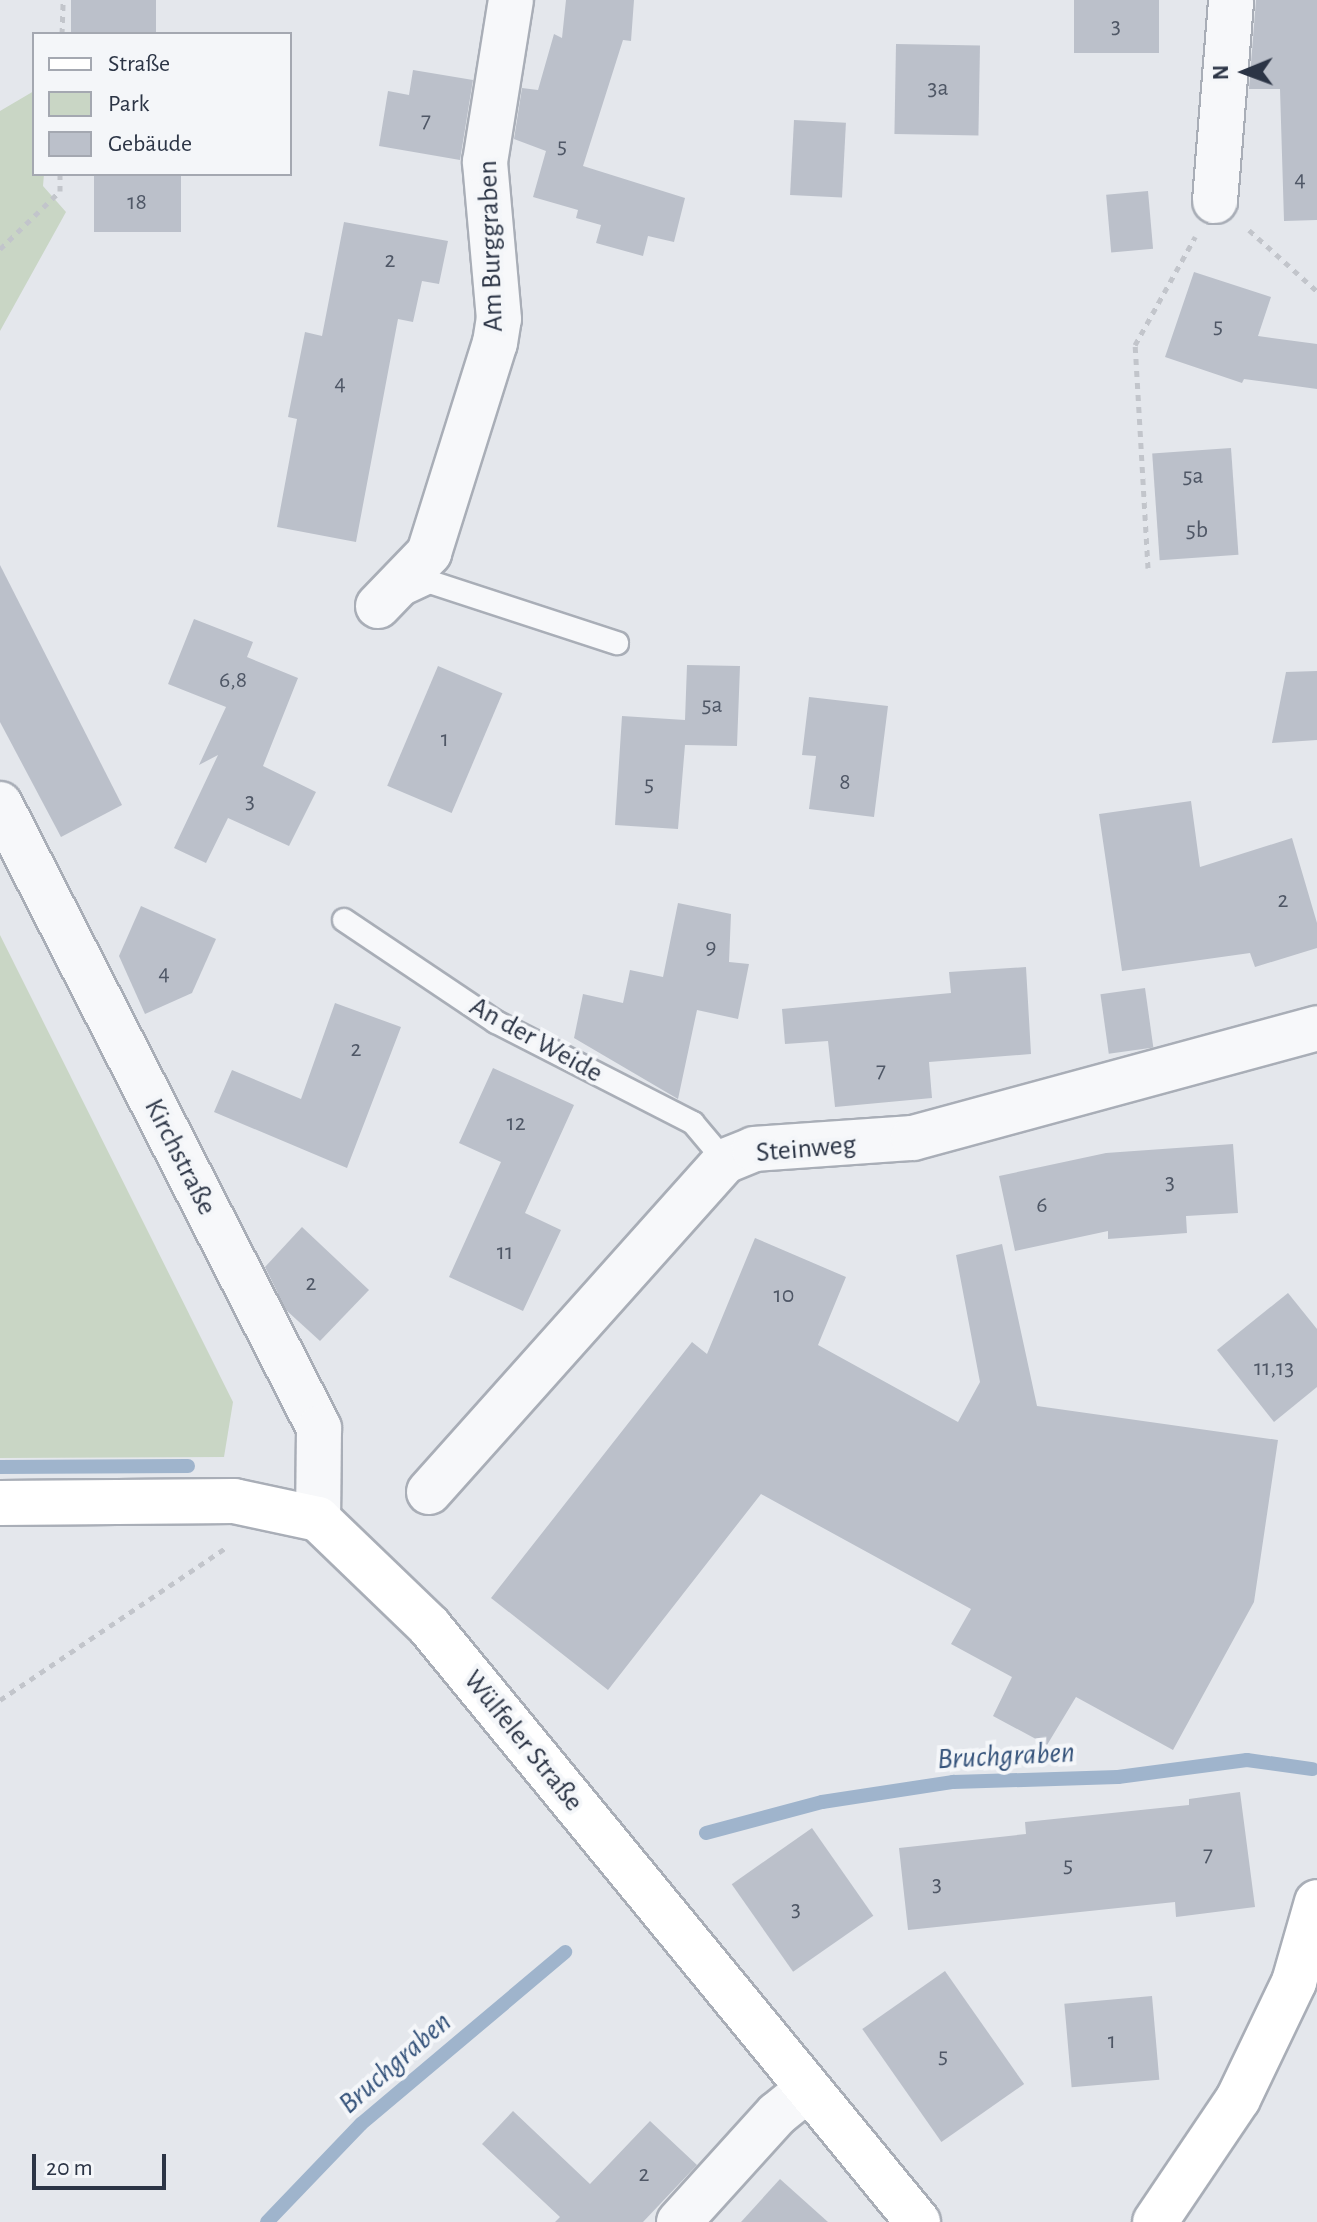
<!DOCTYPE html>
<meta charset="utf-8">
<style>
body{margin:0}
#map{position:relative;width:1317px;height:2222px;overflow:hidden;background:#e4e7ec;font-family:"Alegreya Sans",sans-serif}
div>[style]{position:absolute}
.green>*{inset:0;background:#c9d6c5}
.stream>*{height:14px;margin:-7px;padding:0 7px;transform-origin:7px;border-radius:7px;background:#9fb4cc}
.building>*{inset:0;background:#bbc0ca;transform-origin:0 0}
.path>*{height:5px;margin-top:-2.5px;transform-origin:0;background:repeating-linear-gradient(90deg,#c2c5cb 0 6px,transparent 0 12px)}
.roads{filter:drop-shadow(2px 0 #a9aeb7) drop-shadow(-2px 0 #a9aeb7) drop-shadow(0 2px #a9aeb7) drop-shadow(0 -2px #a9aeb7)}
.lane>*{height:22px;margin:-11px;padding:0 11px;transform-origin:11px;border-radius:11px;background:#f7f8fa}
.street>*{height:44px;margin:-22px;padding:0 22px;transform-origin:22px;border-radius:22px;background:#f7f8fa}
.secondary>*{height:44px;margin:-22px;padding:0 22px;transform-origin:22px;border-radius:22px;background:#fff}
span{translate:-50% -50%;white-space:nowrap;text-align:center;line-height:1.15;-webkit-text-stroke:8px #f4f6f9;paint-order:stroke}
.number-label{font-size:24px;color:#4f5766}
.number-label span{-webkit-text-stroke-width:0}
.street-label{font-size:28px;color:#2b3445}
.water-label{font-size:30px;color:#34527a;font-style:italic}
.legend{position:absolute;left:32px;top:32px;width:260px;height:144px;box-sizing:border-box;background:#f4f6f9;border:2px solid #a4a8b1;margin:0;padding:10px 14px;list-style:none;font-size:24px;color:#2b3445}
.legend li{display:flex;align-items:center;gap:16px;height:40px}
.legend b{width:40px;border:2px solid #a4a8b1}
.north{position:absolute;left:1205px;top:32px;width:80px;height:80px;-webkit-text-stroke:6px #f4f6f9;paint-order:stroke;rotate:269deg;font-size:22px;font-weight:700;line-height:32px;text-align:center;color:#2b3445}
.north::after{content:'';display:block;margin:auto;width:28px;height:36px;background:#2b3445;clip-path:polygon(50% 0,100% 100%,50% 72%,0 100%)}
.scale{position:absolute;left:32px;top:2154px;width:134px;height:36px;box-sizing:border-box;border:4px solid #2b3445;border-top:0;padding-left:10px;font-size:24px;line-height:28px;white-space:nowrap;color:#2b3445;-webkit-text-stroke:6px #f4f6f9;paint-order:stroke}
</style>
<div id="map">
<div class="green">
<div style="clip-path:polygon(34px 91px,34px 174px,44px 174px,43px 186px,66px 212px,0 331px,0 111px)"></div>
<div style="clip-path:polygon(0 935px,233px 1402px,224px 1457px,0 1458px)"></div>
</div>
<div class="stream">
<div style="left:0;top:1467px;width:188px;rotate:-0.3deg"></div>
<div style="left:706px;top:1833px;width:120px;rotate:-15deg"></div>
<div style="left:822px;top:1802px;width:133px;rotate:-8.7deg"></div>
<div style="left:953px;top:1782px;width:165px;rotate:-1.7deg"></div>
<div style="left:1118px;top:1777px;width:130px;rotate:-7.5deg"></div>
<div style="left:1247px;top:1760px;width:66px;rotate:7.9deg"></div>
<div style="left:267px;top:2222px;width:136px;rotate:-46.2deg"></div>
<div style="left:361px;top:2124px;width:267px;rotate:-40.1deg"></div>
</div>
<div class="building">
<div style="left:71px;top:0;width:85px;height:34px"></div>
<div style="clip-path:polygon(566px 0,634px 0,631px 41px,623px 40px,583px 166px,685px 198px,674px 242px,648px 236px,643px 256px,596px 243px,601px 225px,576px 218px,578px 210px,533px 197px,546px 151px,514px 139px,522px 88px,538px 90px,554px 34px,562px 38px)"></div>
<div style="left:1074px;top:0;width:85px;height:53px"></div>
<div style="clip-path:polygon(1256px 0,1317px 0,1317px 220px,1284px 221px,1280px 89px,1249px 89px)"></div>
<div style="left:896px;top:44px;width:84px;height:90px;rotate:1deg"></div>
<div style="clip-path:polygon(413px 70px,473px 80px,460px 160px,379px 146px,388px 91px,409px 95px)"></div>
<div style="left:794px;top:120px;width:52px;height:75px;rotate:3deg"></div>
<div style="left:94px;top:174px;width:87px;height:58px"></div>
<div style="left:1148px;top:191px;width:58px;height:42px;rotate:85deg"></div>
<div style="clip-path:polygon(344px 222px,448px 241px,439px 284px,422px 281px,413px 322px,398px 319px,356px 542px,277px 527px,297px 419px,288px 417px,305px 332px,322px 336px)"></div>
<div style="clip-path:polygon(1194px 272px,1271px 297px,1258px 336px,1317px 344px,1317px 389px,1244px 379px,1242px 383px,1165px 357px)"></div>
<div style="left:1231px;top:448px;width:107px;height:79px;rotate:86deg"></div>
<div style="clip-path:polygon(0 565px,122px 805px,61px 837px,0 722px)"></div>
<div style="clip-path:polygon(194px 619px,253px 642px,247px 657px,298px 678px,263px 766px,316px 792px,289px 846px,228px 818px,206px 863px,174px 848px,218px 755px,199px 765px,226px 707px,168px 684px)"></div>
<div style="clip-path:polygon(687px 665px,740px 666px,737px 746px,685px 745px,678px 829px,615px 825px,622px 716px,685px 720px)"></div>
<div style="left:438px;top:666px;width:70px;height:130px;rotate:23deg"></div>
<div style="clip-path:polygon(1317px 671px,1317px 740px,1272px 743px,1286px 672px)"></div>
<div style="clip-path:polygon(809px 697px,888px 706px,874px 817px,809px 809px,816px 756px,802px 755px)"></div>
<div style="clip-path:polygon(1191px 801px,1200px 867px,1292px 838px,1317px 923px,1317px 948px,1255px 967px,1250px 953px,1122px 971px,1099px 814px)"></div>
<div style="clip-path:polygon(678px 903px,731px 914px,729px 962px,749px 964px,738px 1019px,697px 1010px,678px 1099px,574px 1038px,583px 994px,623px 1003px,630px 970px,663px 977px)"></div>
<div style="clip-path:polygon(141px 906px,216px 939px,192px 993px,145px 1014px,119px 956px)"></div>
<div style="clip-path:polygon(1026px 967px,1031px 1054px,929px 1062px,932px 1098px,835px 1107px,828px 1041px,785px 1044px,782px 1009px,951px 993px,949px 972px)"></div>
<div style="left:1145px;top:988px;width:60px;height:45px;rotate:82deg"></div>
<div style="clip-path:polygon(335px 1003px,401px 1027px,347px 1168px,214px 1112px,232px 1070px,301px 1099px)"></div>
<div style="clip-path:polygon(493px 1068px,574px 1105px,525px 1213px,561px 1230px,523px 1311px,449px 1277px,501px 1162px,459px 1143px)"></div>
<div style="clip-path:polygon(1233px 1144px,1238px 1213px,1186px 1216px,1187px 1233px,1108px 1239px,1108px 1231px,1015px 1251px,999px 1176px,1106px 1153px)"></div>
<div style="clip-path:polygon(302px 1227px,369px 1290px,320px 1341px,286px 1310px,265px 1267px)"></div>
<div style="clip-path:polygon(755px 1238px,846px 1277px,818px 1345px,958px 1422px,980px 1382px,956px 1255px,1002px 1244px,1037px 1406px,1278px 1440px,1254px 1602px,1173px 1750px,1076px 1697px,1047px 1745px,993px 1716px,1012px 1677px,951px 1644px,971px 1609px,761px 1494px,608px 1690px,491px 1598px,692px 1342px,707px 1354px)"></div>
<div style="clip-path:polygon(1288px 1293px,1317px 1329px,1317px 1387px,1274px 1422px,1217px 1350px)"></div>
<div style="clip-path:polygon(1240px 1792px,1255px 1907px,1176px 1917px,1175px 1902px,908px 1930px,899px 1848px,1026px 1834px,1025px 1822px,1189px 1805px,1189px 1799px)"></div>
<div style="left:812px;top:1828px;width:107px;height:98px;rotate:55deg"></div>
<div style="left:945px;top:1971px;width:138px;height:101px;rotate:55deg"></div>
<div style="left:1152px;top:1996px;width:84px;height:88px;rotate:85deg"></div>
<div style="clip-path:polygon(513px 2111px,590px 2184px,650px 2121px,697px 2165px,643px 2222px,555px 2222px,560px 2217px,482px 2144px)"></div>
<div style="clip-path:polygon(780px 2179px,828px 2222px,741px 2222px)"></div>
</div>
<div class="path">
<div style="left:62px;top:34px;width:34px;rotate:-88deg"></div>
<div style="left:1249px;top:230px;width:91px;rotate:41.9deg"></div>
<div style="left:0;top:249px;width:83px;rotate:-44deg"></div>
<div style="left:60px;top:191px;width:17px;rotate:-90deg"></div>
<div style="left:1148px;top:568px;width:223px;rotate:-93.3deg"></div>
<div style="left:1135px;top:345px;width:124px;rotate:-60.9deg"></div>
<div style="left:0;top:1700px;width:275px;rotate:-34deg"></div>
</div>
<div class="roads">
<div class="lane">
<div style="left:406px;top:593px;width:26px;rotate:-25deg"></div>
<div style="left:430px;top:582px;width:197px;rotate:18.1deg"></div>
<div style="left:344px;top:920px;width:183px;rotate:33.9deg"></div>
<div style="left:496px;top:1022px;width:221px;rotate:27.1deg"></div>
<div style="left:693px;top:1123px;width:50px;rotate:49.9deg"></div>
</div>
<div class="street">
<div style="left:1215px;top:201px;width:202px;rotate:-85.4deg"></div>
<div style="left:378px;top:606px;width:74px;rotate:-46.1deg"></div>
<div style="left:429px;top:553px;width:220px;rotate:-72.6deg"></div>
<div style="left:495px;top:343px;width:24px;rotate:-81deg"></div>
<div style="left:499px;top:319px;width:158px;rotate:-95.1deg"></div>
<div style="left:485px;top:162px;width:164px;rotate:-80.9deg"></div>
<div style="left:0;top:804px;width:701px;rotate:62.92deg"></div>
<div style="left:319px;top:1428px;width:91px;rotate:90.6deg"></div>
<div style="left:429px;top:1492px;width:444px;rotate:-48.2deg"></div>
<div style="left:725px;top:1161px;width:31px;rotate:-22deg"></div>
<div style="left:754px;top:1149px;width:159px;rotate:-4deg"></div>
<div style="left:913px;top:1138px;width:419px;rotate:-15.2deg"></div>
<div style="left:679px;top:2222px;width:146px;rotate:-47.8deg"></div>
<div style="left:777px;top:2114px;width:38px;rotate:-39deg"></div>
</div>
<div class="secondary">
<div style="left:0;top:1503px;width:234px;rotate:-0.5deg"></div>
<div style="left:234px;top:1501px;width:86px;rotate:12.1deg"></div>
<div style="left:318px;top:1519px;width:154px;rotate:43.9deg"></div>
<div style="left:429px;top:1626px;width:771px;rotate:50.63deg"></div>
<div style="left:1155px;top:2222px;width:148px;rotate:-56deg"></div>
<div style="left:1238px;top:2099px;width:130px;rotate:-64.4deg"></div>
<div style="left:1294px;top:1982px;width:83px;rotate:-74deg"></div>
</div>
</div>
<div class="number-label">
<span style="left:1116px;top:27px">3</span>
<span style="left:938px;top:89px">3a</span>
<span style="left:426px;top:121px">7</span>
<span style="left:562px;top:147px">5</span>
<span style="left:1300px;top:180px">4</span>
<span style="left:137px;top:203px">18</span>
<span style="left:390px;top:261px">2</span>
<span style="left:1218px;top:327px">5</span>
<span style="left:340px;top:384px">4</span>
<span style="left:1193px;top:477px">5a</span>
<span style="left:1197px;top:531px">5b</span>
<span style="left:233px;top:681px">6,8</span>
<span style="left:712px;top:706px">5a</span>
<span style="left:445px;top:740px">1</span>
<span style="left:845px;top:783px">8</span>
<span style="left:649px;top:785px">5</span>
<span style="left:250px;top:802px">3</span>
<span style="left:1283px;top:901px">2</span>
<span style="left:711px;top:948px">9</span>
<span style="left:164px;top:974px">4</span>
<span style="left:356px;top:1050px">2</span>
<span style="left:881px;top:1071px">7</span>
<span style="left:516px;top:1124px">12</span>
<span style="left:1170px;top:1183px">3</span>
<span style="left:1042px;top:1206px">6</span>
<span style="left:505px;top:1253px">11</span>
<span style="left:311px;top:1284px">2</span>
<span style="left:784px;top:1296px">10</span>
<span style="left:1274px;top:1369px">11,13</span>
<span style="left:1208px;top:1855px">7</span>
<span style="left:1068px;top:1866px">5</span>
<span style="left:937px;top:1885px">3</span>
<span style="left:796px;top:1910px">3</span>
<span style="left:1112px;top:2042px">1</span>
<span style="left:943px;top:2057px">5</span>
<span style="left:644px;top:2175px">2</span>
</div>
<div class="street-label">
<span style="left:491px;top:246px;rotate:-92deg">Am Burggraben</span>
<span style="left:536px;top:1040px;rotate:29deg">An der Weide</span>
<span style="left:806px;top:1149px;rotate:-5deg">Steinweg</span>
<span style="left:180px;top:1157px;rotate:63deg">Kirchstraße</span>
<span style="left:523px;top:1741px;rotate:51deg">Wülfeler Straße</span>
</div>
<div class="water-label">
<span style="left:1006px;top:1756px;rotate:-3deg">Bruchgraben</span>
<span style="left:395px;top:2063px;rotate:-41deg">Bruchgraben</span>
</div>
<ul class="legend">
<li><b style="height:10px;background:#fff"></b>Straße</li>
<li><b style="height:22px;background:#c9d6c5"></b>Park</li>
<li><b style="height:22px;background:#bbc0ca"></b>Gebäude</li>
</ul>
<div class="north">N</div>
<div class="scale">20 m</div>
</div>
